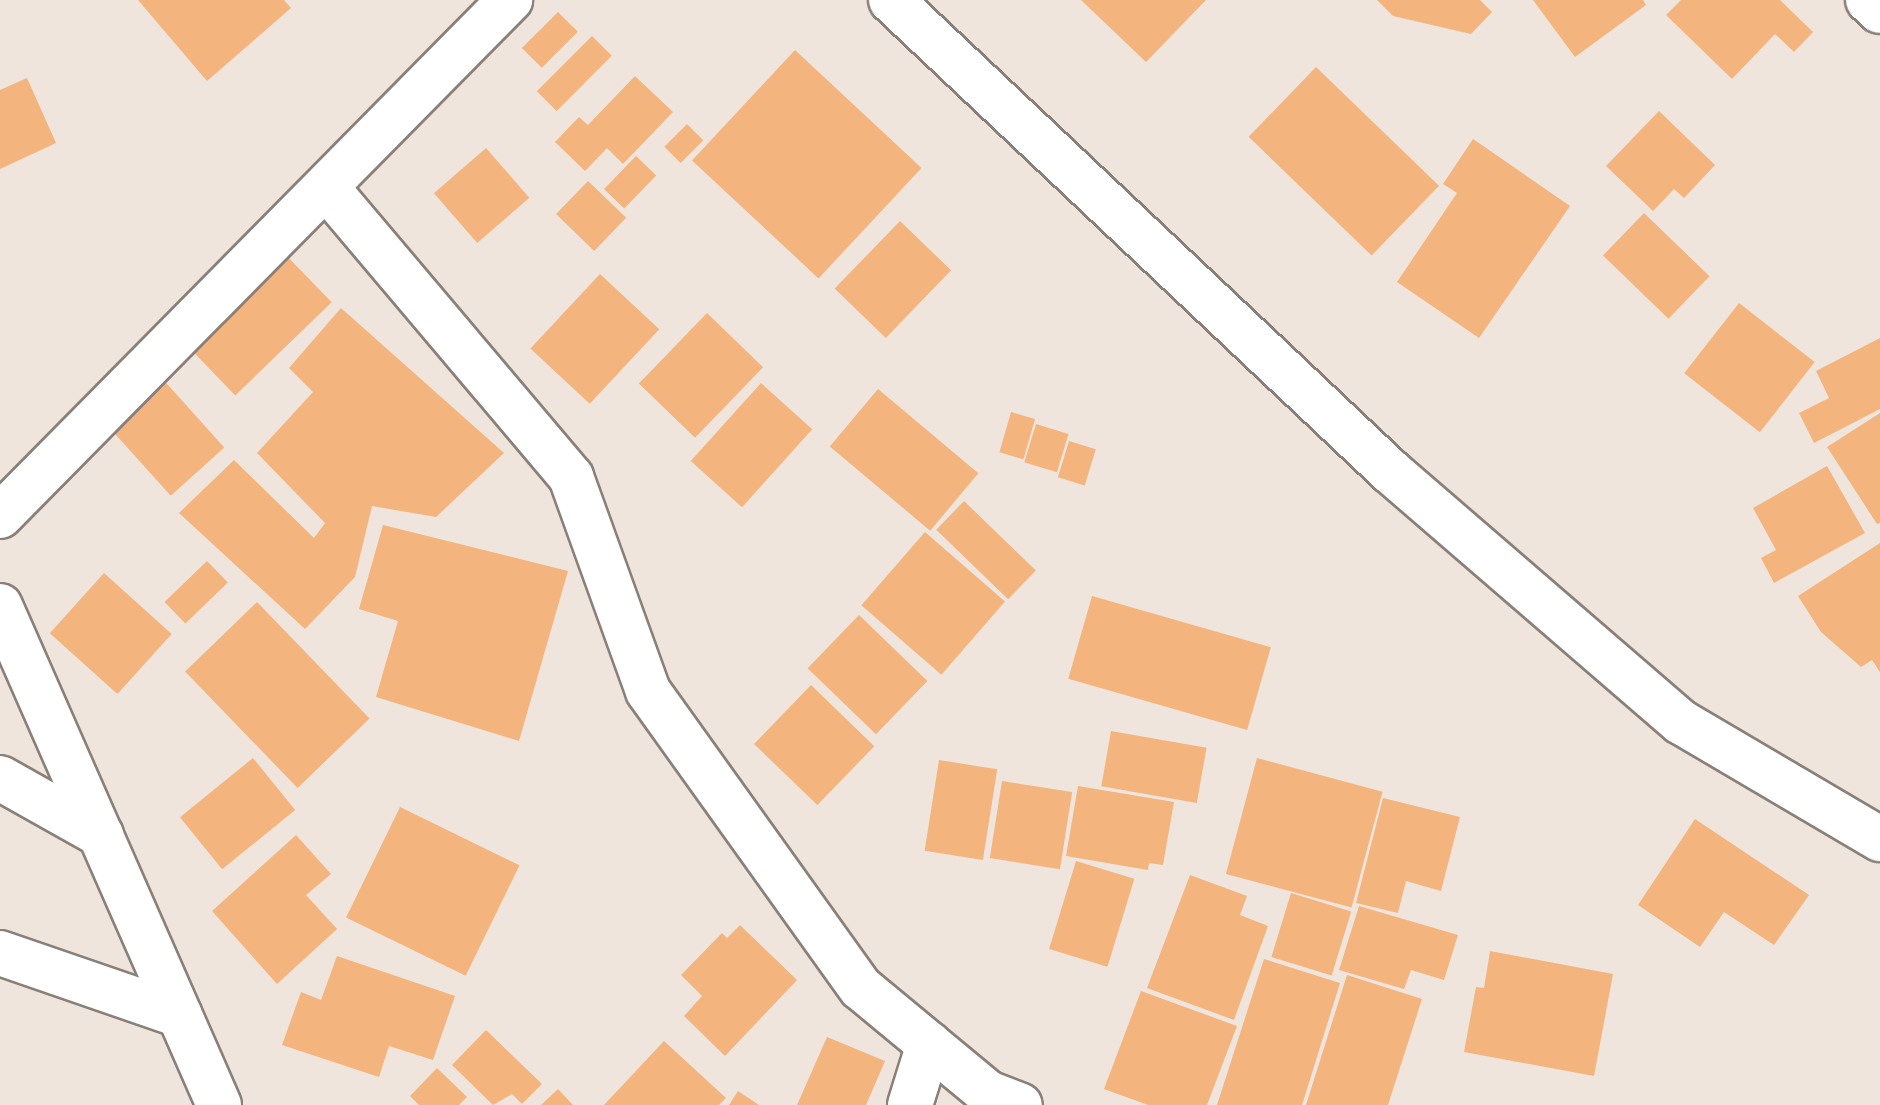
<!DOCTYPE html>
<style>
body{margin:0}
#map{position:relative;width:1880px;height:1105px;overflow:hidden;background:#efe5dd;font-family:"Public Sans",sans-serif}
div>[style]{position:absolute}
.building>*{inset:0;background:#f4b47e;transform-origin:0 0}
.roads{filter:drop-shadow(2px 0 #898079) drop-shadow(-2px 0 #898079) drop-shadow(0 2px #898079) drop-shadow(0 -2px #898079)}
.minor>*{height:44px;margin:-22px;padding:0 22px;transform-origin:22px;border-radius:22px;background:#fff}
span{translate:-50% -50%;white-space:nowrap;text-align:center;line-height:1.15;-webkit-text-stroke:8px #fcf2ea;paint-order:stroke}
</style>
<div id="map">
<div class="building">
<div style="clip-path:polygon(138px 0,284px 0,291px 8px,207px 81px)"></div>
<div style="clip-path:polygon(1081px 0,1206px 0,1146px 62px)"></div>
<div style="clip-path:polygon(1377px 0,1480px 0,1492px 12px,1471px 34px,1393px 16px)"></div>
<div style="clip-path:polygon(1533px 0,1643px 0,1646px 5px,1575px 57px)"></div>
<div style="clip-path:polygon(1681px 0,1780px 0,1813px 32px,1794px 52px,1775px 34px,1732px 79px,1666px 15px)"></div>
<div style="left:558px;top:12px;width:28px;height:51px;rotate:45deg"></div>
<div style="left:592px;top:36px;width:28px;height:78px;rotate:45deg"></div>
<div style="left:795px;top:50px;width:173px;height:151px;rotate:43deg"></div>
<div style="left:1316px;top:67px;width:171px;height:97px;rotate:44deg"></div>
<div style="clip-path:polygon(635px 76px,673px 112px,623px 164px,607px 148px,585px 171px,555px 142px,579px 117px,588px 125px)"></div>
<div style="clip-path:polygon(27px 78px,56px 143px,0 169px,0 90px)"></div>
<div style="clip-path:polygon(1659px 111px,1715px 165px,1684px 198px,1674px 189px,1653px 211px,1606px 166px)"></div>
<div style="left:687px;top:124px;width:23px;height:32px;rotate:45deg"></div>
<div style="clip-path:polygon(1473px 139px,1570px 206px,1479px 338px,1397px 282px,1457px 193px,1443px 184px)"></div>
<div style="left:486px;top:148px;width:66px;height:69px;rotate:49deg"></div>
<div style="left:636px;top:156px;width:28px;height:46px;rotate:44deg"></div>
<div style="left:588px;top:181px;width:53px;height:46px;rotate:44deg"></div>
<div style="left:1644px;top:213px;width:91px;height:59px;rotate:44deg"></div>
<div style="left:900px;top:221px;width:71px;height:94px;rotate:44deg"></div>
<div style="left:283px;top:252px;width:70px;height:134px;rotate:46deg"></div>
<div style="left:600px;top:274px;width:81px;height:102px;rotate:43deg"></div>
<div style="left:1739px;top:303px;width:96px;height:89px;rotate:38deg"></div>
<div style="clip-path:polygon(341px 308px,504px 453px,436px 517px,372px 506px,355px 577px,305px 629px,179px 513px,234px 460px,314px 538px,325px 523px,257px 453px,313px 392px,289px 368px)"></div>
<div style="left:707px;top:313px;width:78px;height:98px;rotate:44deg"></div>
<div style="clip-path:polygon(1880px 338px,1880px 409px,1814px 443px,1799px 413px,1829px 398px,1816px 371px)"></div>
<div style="left:150px;top:365px;width:111px;height:72px;rotate:48deg"></div>
<div style="left:761px;top:383px;width:69px;height:105px;rotate:42deg"></div>
<div style="left:878px;top:389px;width:131px;height:75px;rotate:40deg"></div>
<div style="left:1011px;top:412px;width:25px;height:42px;rotate:16deg"></div>
<div style="clip-path:polygon(1880px 413px,1880px 523px,1877px 524px,1827px 447px)"></div>
<div style="left:1036px;top:424px;width:34px;height:40px;rotate:17deg"></div>
<div style="left:1069px;top:441px;width:28px;height:38px;rotate:17deg"></div>
<div style="clip-path:polygon(1827px 466px,1865px 533px,1774px 583px,1761px 558px,1776px 550px,1753px 508px)"></div>
<div style="left:964px;top:501px;width:100px;height:40px;rotate:44deg"></div>
<div style="clip-path:polygon(383px 525px,568px 571px,519px 741px,376px 697px,398px 621px,359px 609px)"></div>
<div style="left:925px;top:532px;width:106px;height:97px;rotate:41deg"></div>
<div style="clip-path:polygon(1880px 543px,1880px 672px,1872px 660px,1861px 667px,1821px 632px,1798px 596px)"></div>
<div style="left:207px;top:561px;width:30px;height:59px;rotate:46deg"></div>
<div style="left:104px;top:573px;width:91px;height:81px;rotate:42deg"></div>
<div style="left:1092px;top:596px;width:186px;height:86px;rotate:16deg"></div>
<div style="left:257px;top:602px;width:162px;height:100px;rotate:46deg"></div>
<div style="left:859px;top:615px;width:95px;height:74px;rotate:44deg"></div>
<div style="left:811px;top:685px;width:88px;height:82px;rotate:44deg"></div>
<div style="left:1111px;top:731px;width:97px;height:56px;rotate:10deg"></div>
<div style="left:253px;top:758px;width:67px;height:94px;rotate:51deg"></div>
<div style="left:1257px;top:758px;width:130px;height:120px;rotate:15deg"></div>
<div style="left:939px;top:760px;width:59px;height:92px;rotate:9deg"></div>
<div style="left:1002px;top:781px;width:71px;height:78px;rotate:9deg"></div>
<div style="clip-path:polygon(1078px 786px,1174px 802px,1163px 865px,1149px 863px,1148px 870px,1066px 856px)"></div>
<div style="clip-path:polygon(1383px 798px,1460px 817px,1441px 891px,1406px 881px,1398px 913px,1356px 903px)"></div>
<div style="left:400px;top:807px;width:133px;height:123px;rotate:26deg"></div>
<div style="clip-path:polygon(1695px 819px,1809px 895px,1774px 945px,1724px 912px,1700px 947px,1638px 905px)"></div>
<div style="clip-path:polygon(296px 835px,331px 874px,306px 895px,337px 929px,277px 984px,212px 911px)"></div>
<div style="left:1076px;top:861px;width:61px;height:92px;rotate:17deg"></div>
<div style="clip-path:polygon(1190px 875px,1247px 896px,1240px 915px,1268px 926px,1234px 1020px,1147px 988px)"></div>
<div style="left:1291px;top:893px;width:63px;height:67px;rotate:17deg"></div>
<div style="clip-path:polygon(1359px 906px,1458px 935px,1444px 980px,1411px 970px,1404px 989px,1339px 970px)"></div>
<div style="clip-path:polygon(740px 925px,797px 980px,725px 1056px,684px 1016px,702px 996px,681px 975px,722px 933px,727px 938px)"></div>
<div style="clip-path:polygon(1490px 951px,1613px 974px,1594px 1076px,1464px 1052px,1476px 987px,1484px 988px)"></div>
<div style="clip-path:polygon(337px 956px,455px 996px,433px 1060px,389px 1046px,379px 1077px,282px 1045px,301px 992px,321px 1000px)"></div>
<div style="clip-path:polygon(1264px 959px,1340px 983px,1302px 1105px,1217px 1105px)"></div>
<div style="clip-path:polygon(1347px 975px,1422px 999px,1388px 1105px,1306px 1105px)"></div>
<div style="clip-path:polygon(1141px 991px,1237px 1026px,1207px 1105px,1148px 1105px,1104px 1089px)"></div>
<div style="clip-path:polygon(486px 1030px,542px 1084px,522px 1104px,512px 1094px,493px 1105px,452px 1065px)"></div>
<div style="clip-path:polygon(827px 1037px,885px 1061px,866px 1105px,797px 1105px)"></div>
<div style="clip-path:polygon(664px 1041px,726px 1098px,719px 1105px,604px 1105px)"></div>
<div style="clip-path:polygon(437px 1068px,467px 1097px,459px 1105px,419px 1105px,410px 1096px)"></div>
<div style="clip-path:polygon(558px 1089px,573px 1105px,541px 1105px)"></div>
<div style="clip-path:polygon(738px 1091px,759px 1105px,729px 1105px)"></div>
</div>
<div class="roads">
<div class="minor">
<div style="left:891px;top:0;width:686px;rotate:43.35deg"></div>
<div style="left:1390px;top:471px;width:384px;rotate:40.8deg"></div>
<div style="left:1681px;top:722px;width:231px;rotate:30.5deg"></div>
<div style="left:1868px;top:0;width:16px;rotate:43deg"></div>
<div style="left:326px;top:187px;width:380px;rotate:49.8deg"></div>
<div style="left:571px;top:477px;width:227px;rotate:70.2deg"></div>
<div style="left:648px;top:691px;width:365px;rotate:54.4deg"></div>
<div style="left:861px;top:988px;width:165px;rotate:39.6deg"></div>
<div style="left:988px;top:1093px;width:34px;rotate:21deg"></div>
<div style="left:0;top:516px;width:726px;rotate:-45.34deg"></div>
<div style="left:0;top:606px;width:545px;rotate:66.3deg"></div>
<div style="left:0;top:778px;width:116px;rotate:29.4deg"></div>
<div style="left:0;top:953px;width:190px;rotate:19deg"></div>
<div style="left:910px;top:1105px;width:64px;rotate:-72.7deg"></div>
</div>
</div>
</div>
